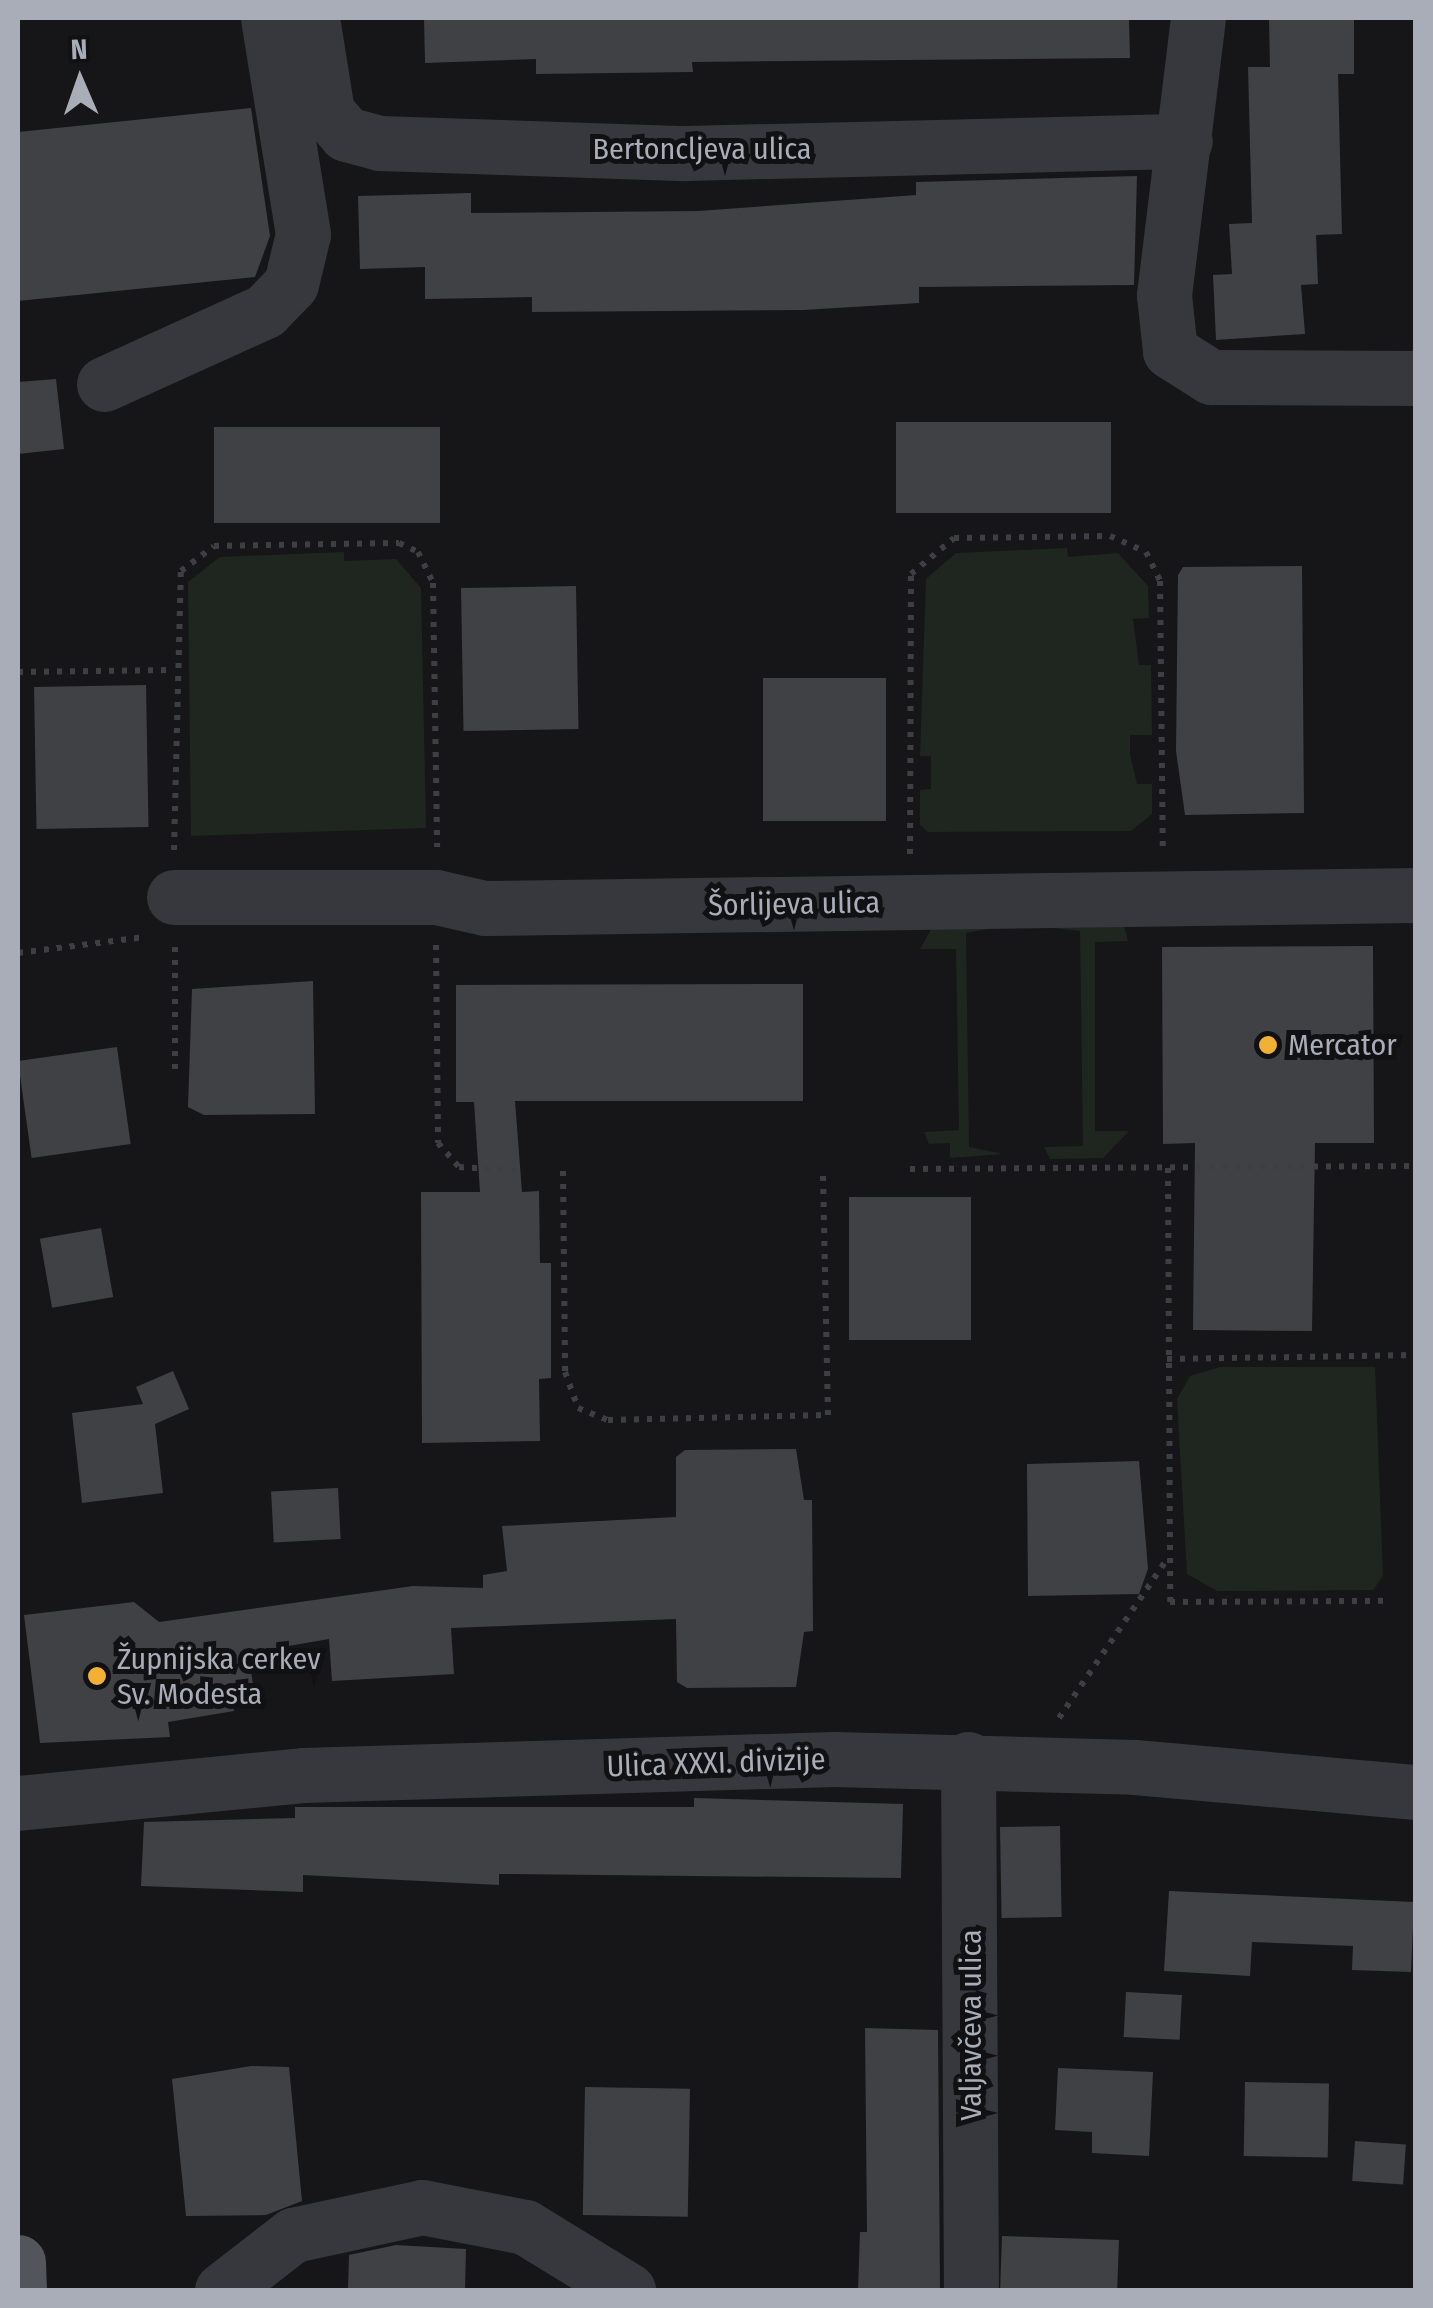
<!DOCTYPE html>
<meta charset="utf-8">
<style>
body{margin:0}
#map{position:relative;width:1433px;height:2308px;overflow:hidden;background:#161618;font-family:"Fira Sans Condensed",sans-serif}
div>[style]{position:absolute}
.green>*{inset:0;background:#1e261f}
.building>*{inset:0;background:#404145;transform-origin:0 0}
.path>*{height:6px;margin-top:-3px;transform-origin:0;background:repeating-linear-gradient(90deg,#3d3f44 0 5px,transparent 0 13px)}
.minor>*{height:55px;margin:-27.5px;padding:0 27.5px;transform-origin:27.5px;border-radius:27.5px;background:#37383d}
.major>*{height:55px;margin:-27.5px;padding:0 27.5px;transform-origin:27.5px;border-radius:27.5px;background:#53555c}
.dots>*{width:28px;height:28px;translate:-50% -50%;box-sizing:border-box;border:5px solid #111113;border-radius:50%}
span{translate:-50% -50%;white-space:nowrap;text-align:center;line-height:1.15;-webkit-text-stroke:10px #111113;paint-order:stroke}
.street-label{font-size:30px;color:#a8adb8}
.poi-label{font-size:30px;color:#a8adb8}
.left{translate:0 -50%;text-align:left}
.frame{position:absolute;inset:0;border:20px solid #a8adb8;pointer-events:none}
.north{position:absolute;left:30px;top:30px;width:100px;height:100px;-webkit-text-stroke:8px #111113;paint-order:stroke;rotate:358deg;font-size:28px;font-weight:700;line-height:40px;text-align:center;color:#a8adb8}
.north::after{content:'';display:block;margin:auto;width:35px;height:45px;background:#a8adb8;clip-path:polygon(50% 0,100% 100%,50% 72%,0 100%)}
</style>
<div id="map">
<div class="green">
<div style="clip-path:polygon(1067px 548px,1068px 557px,1118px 553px,1148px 586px,1149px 618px,1133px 619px,1139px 665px,1151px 665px,1152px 735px,1130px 735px,1130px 754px,1137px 784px,1152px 784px,1152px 814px,1131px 831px,928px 832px,920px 825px,920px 790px,931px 789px,931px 756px,920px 756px,926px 579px,956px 553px)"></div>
<div style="clip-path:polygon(344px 552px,344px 561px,396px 559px,421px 588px,426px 828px,191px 836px,188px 582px,220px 557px)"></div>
<div style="clip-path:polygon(1005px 926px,966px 933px,969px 1147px,1003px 1154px,950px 1158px,950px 1143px,929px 1144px,924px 1132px,959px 1130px,956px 949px,920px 949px,932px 928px)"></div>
<div style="clip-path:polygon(1124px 926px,1128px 941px,1095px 942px,1095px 1131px,1129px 1131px,1103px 1158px,1050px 1159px,1044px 1147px,1083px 1146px,1080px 931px,1045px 927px)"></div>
<div style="clip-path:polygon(1220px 1367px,1375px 1367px,1383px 1576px,1373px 1590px,1217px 1591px,1187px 1574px,1177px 1399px,1190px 1376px)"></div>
</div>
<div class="building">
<div style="clip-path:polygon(424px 18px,1129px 18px,1130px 58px,692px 62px,693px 72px,536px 74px,536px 59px,425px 63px)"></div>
<div style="clip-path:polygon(1269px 18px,1354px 18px,1354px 74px,1338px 74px,1342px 234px,1316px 235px,1318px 284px,1301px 285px,1305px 334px,1216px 340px,1213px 275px,1232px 274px,1229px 224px,1252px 223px,1248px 67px,1270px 67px)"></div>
<div style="clip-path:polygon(251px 108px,270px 236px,255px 277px,18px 301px,18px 132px)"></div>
<div style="clip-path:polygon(1137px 176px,1134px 285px,919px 287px,919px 303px,803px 310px,532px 312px,532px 297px,425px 299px,425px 267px,360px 269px,358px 196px,471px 193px,471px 213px,698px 211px,916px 195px,916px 182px)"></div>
<div style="clip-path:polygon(56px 379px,64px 449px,18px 454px,18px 382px)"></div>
<div style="left:896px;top:422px;width:215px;height:91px"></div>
<div style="left:214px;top:427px;width:226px;height:96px"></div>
<div style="clip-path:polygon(1302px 566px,1304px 813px,1185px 815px,1176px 751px,1178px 575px,1183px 567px)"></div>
<div style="left:576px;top:586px;width:143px;height:115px;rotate:89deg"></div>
<div style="left:886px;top:678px;width:143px;height:123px;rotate:90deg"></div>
<div style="left:146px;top:685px;width:142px;height:112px;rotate:89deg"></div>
<div style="clip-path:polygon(1373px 946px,1374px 1143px,1315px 1143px,1312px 1331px,1193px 1330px,1195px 1143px,1163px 1144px,1162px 947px)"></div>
<div style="clip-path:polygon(313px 981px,315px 1114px,204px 1115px,188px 1107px,192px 989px)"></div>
<div style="clip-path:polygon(803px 984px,803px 1101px,515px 1101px,522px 1192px,539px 1191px,540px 1263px,551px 1263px,551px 1378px,539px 1379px,540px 1441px,422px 1443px,421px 1192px,480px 1192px,474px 1102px,456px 1102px,456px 985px)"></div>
<div style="left:117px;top:1047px;width:98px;height:100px;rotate:82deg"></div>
<div style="left:849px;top:1197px;width:122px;height:143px"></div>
<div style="left:101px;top:1228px;width:70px;height:62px;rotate:80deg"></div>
<div style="clip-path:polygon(173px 1371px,189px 1409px,155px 1424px,163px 1493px,82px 1503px,72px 1413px,143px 1404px,136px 1387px)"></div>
<div style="clip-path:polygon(796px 1449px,804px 1500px,812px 1500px,813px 1631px,804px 1632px,796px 1687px,687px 1688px,677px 1682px,676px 1619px,451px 1628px,454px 1674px,332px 1681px,329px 1639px,248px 1653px,254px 1690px,231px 1693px,234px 1711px,168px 1722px,170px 1737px,40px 1743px,24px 1615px,134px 1602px,159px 1622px,413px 1586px,483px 1588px,483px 1575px,507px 1571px,502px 1526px,676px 1517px,676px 1457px,685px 1450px)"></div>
<div style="clip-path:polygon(1139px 1461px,1148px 1569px,1139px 1594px,1028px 1596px,1027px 1464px)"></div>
<div style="left:338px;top:1488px;width:51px;height:67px;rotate:87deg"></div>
<div style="clip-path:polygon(694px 1798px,903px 1804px,901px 1878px,499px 1874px,499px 1885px,303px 1875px,303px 1892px,141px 1886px,144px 1822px,295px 1818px,295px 1807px,694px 1807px)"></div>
<div style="left:1060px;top:1826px;width:91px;height:60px;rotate:89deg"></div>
<div style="clip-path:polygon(1169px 1891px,1414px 1902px,1411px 1972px,1352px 1970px,1353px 1946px,1252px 1942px,1250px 1976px,1164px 1971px)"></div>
<div style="left:1126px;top:1992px;width:56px;height:45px;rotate:3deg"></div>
<div style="clip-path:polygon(865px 2028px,938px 2030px,940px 2290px,858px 2290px,860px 2232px,867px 2232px)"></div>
<div style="clip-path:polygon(251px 2066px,289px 2067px,302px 2201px,266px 2215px,186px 2216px,172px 2079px)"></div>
<div style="clip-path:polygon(1058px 2068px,1153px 2072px,1149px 2156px,1092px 2153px,1092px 2132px,1055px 2130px)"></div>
<div style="left:1245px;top:2082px;width:84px;height:74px;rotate:1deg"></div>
<div style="left:585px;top:2087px;width:105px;height:128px;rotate:1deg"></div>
<div style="left:1355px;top:2141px;width:51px;height:40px;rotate:4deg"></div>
<div style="left:1002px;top:2236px;width:117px;height:54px;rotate:2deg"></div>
<div style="clip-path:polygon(396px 2245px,466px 2249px,465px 2290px,348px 2290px,349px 2255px)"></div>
</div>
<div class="path">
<div style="left:18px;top:672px;width:155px;rotate:-0.7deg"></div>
<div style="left:174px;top:850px;width:279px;rotate:-88.6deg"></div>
<div style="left:181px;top:571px;width:41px;rotate:-37.1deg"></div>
<div style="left:214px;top:546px;width:185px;rotate:-0.9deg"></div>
<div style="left:399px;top:543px;width:21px;rotate:25deg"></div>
<div style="left:418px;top:552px;width:34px;rotate:64deg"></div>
<div style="left:433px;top:583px;width:264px;rotate:89.1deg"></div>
<div style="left:910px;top:854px;width:280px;rotate:-89.8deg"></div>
<div style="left:911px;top:574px;width:56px;rotate:-39.9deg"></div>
<div style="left:954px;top:538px;width:156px;rotate:-0.7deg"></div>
<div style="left:1110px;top:536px;width:39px;rotate:24deg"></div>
<div style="left:1146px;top:552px;width:32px;rotate:64deg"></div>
<div style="left:1160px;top:581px;width:270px;rotate:89.4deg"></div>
<div style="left:436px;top:945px;width:198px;rotate:89.4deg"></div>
<div style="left:438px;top:1143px;width:32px;rotate:49deg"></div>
<div style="left:459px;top:1167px;width:62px;rotate:3.7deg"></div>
<div style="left:175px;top:947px;width:129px;rotate:90deg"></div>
<div style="left:18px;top:953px;width:128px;rotate:-7.2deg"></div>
<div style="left:1168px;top:1168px;width:434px;rotate:89.7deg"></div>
<div style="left:1170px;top:1602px;width:219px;rotate:-0.3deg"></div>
<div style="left:910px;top:1169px;width:506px;rotate:-0.34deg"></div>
<div style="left:563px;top:1171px;width:201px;rotate:89.4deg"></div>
<div style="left:565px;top:1372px;width:38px;rotate:70deg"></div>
<div style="left:578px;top:1408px;width:32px;rotate:22deg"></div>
<div style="left:608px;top:1420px;width:220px;rotate:-1.3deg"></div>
<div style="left:828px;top:1415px;width:246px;rotate:-91.2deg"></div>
<div style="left:1167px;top:1359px;width:249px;rotate:-0.9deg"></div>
<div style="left:1059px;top:1718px;width:192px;rotate:-55.8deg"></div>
</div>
<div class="minor">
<div style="left:312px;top:18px;width:95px;rotate:80.9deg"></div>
<div style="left:327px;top:112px;width:29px;rotate:49deg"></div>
<div style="left:346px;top:134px;width:34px;rotate:15deg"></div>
<div style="left:379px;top:143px;width:307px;rotate:1.9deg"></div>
<div style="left:686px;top:153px;width:499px;rotate:-1.4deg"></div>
<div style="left:1198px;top:18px;width:279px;rotate:97deg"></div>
<div style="left:1164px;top:295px;width:56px;rotate:83.9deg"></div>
<div style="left:1170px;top:351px;width:49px;rotate:32.4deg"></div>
<div style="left:1211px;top:377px;width:205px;rotate:0.3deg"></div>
<div style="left:104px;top:384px;width:177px;rotate:-24.4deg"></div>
<div style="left:265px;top:311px;width:37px;rotate:-46deg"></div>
<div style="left:291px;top:284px;width:51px;rotate:-76.5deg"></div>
<div style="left:303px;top:234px;width:219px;rotate:-99.2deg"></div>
<div style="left:174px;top:897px;width:262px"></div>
<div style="left:436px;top:897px;width:50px;rotate:12.7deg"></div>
<div style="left:485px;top:908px;width:931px;rotate:-0.8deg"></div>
<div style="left:968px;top:1759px;width:531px;rotate:89.68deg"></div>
<div style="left:18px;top:1803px;width:286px;rotate:-5.6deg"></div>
<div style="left:303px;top:1775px;width:531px;rotate:-1.73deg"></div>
<div style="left:834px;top:1759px;width:301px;rotate:1.5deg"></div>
<div style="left:1135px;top:1767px;width:282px;rotate:5.1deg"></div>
<div style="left:222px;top:2290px;width:90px;rotate:-37.8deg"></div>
<div style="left:293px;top:2235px;width:132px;rotate:-12.2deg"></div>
<div style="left:422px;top:2207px;width:105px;rotate:11deg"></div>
<div style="left:525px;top:2227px;width:121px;rotate:31.5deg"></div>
</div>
<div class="major">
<div style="left:18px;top:2262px;width:28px;rotate:88deg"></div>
</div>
<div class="dots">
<div style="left:1268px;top:1045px;background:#f2b134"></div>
<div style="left:97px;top:1676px;background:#f2b134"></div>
</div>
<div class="street-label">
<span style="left:702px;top:149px">Bertoncljeva ulica</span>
<span style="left:794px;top:904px;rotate:-1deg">Šorlijeva ulica</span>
<span style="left:716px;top:1763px;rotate:-2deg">Ulica XXXI. divizije</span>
<span style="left:971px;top:2025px;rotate:-90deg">Valjavčeva ulica</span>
</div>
<div class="poi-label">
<span class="left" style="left:1288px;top:1045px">Mercator</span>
<span class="left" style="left:117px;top:1676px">Župnijska cerkev<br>Sv. Modesta</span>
</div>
<div class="frame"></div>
<div class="north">N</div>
</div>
